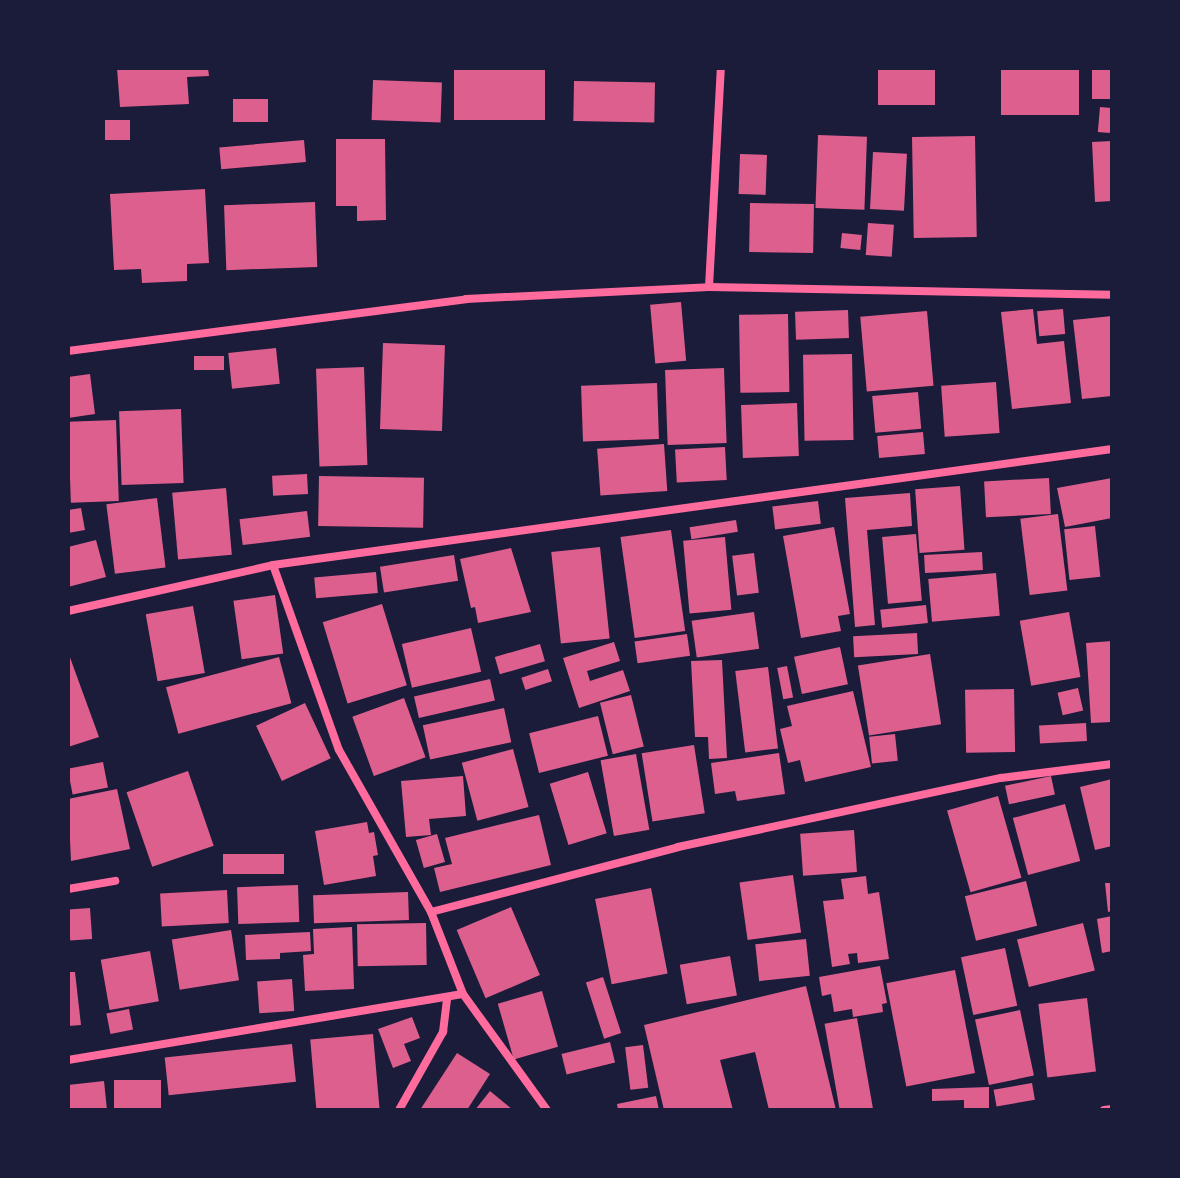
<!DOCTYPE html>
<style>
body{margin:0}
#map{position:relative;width:1180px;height:1178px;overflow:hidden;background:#1b1b3a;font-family:"Fira Sans Condensed",sans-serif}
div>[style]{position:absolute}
.building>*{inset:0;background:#dd5f8e;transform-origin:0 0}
.minor>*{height:8px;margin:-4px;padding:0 4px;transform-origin:4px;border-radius:4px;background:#ff6b9d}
span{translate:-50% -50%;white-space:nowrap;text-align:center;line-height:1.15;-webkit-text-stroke:6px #1b1b3a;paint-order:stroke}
.frame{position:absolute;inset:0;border:70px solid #1b1b3a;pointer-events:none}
</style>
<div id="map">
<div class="building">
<div style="clip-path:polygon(117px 68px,208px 68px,209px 76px,187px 77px,189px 104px,120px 107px)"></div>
<div style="left:454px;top:68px;width:91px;height:52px"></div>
<div style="left:878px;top:68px;width:57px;height:37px"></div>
<div style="left:1001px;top:68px;width:78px;height:47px"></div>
<div style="left:1092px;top:68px;width:20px;height:31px"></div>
<div style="left:373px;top:80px;width:69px;height:40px;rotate:2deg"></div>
<div style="left:574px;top:81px;width:81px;height:40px;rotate:1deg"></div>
<div style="left:268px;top:99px;width:23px;height:35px;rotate:90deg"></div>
<div style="left:1100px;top:107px;width:12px;height:25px;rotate:5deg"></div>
<div style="left:130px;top:120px;width:20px;height:25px;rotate:90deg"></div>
<div style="left:818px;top:135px;width:49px;height:73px;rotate:2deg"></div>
<div style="left:975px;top:136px;width:101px;height:63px;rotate:89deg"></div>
<div style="clip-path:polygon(336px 139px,385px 139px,386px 220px,357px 221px,357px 206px,336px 206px)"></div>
<div style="left:304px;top:140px;width:22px;height:85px;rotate:85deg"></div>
<div style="clip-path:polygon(1112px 141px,1112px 201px,1095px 202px,1092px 142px)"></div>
<div style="left:873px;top:152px;width:34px;height:57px;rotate:3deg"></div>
<div style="left:740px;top:154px;width:27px;height:40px;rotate:2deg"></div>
<div style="clip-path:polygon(205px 189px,209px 263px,187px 264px,187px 281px,142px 283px,141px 269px,114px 270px,110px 194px)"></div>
<div style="left:315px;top:202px;width:65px;height:91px;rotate:88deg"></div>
<div style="left:750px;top:203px;width:64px;height:49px;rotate:1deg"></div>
<div style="left:868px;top:223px;width:26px;height:32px;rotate:4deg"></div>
<div style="left:842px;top:233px;width:20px;height:15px;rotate:6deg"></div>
<div style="left:681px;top:302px;width:59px;height:31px;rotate:85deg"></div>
<div style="clip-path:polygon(1033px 309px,1037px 344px,1064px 341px,1071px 403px,1012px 409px,1001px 312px)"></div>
<div style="left:1063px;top:309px;width:25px;height:26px;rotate:85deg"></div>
<div style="left:848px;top:310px;width:28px;height:53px;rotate:88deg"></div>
<div style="left:927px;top:311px;width:75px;height:67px;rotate:85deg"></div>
<div style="left:788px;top:314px;width:78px;height:49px;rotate:89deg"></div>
<div style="clip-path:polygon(1112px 316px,1112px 396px,1082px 399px,1073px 320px)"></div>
<div style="left:383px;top:343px;width:62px;height:86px;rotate:2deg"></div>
<div style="left:276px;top:348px;width:36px;height:48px;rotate:84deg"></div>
<div style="left:852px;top:354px;width:86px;height:49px;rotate:89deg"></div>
<div style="left:194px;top:356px;width:30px;height:14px"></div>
<div style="left:364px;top:367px;width:98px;height:48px;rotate:88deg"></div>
<div style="left:724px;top:368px;width:75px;height:59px;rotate:88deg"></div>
<div style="clip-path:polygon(90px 374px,95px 414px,68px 418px,68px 377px)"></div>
<div style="left:996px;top:382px;width:51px;height:55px;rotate:86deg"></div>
<div style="left:657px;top:383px;width:56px;height:76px;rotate:88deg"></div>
<div style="left:918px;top:392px;width:37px;height:46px;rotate:85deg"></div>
<div style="left:797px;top:403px;width:53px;height:56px;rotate:88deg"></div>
<div style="left:181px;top:409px;width:74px;height:62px;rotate:88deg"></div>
<div style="left:116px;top:420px;width:81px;height:48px;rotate:88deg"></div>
<div style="left:923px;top:432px;width:22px;height:46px;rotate:85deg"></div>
<div style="left:664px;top:444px;width:47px;height:67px;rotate:86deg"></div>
<div style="left:725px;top:447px;width:33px;height:50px;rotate:87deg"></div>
<div style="left:307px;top:474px;width:20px;height:35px;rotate:87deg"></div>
<div style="left:319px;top:476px;width:105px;height:50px;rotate:1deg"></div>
<div style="left:1049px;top:478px;width:36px;height:65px;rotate:87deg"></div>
<div style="clip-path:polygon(1112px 478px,1112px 518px,1065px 527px,1057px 488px)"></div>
<div style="left:960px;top:486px;width:64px;height:45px;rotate:86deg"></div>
<div style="left:226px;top:488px;width:67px;height:54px;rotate:85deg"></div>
<div style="clip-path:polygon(910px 493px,912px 526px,867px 530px,875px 625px,855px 627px,845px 498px)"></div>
<div style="left:157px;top:498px;width:70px;height:51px;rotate:83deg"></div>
<div style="left:818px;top:501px;width:23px;height:46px;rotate:83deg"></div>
<div style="clip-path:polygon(81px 508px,85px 530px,68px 533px,68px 510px)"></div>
<div style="left:307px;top:511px;width:26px;height:68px;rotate:83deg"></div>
<div style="left:1058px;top:514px;width:77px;height:38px;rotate:83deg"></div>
<div style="left:736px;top:520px;width:12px;height:47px;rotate:81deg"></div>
<div style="left:1095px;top:526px;width:51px;height:31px;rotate:84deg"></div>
<div style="clip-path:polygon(834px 527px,850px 614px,838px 616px,841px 631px,801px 638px,783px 536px)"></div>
<div style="left:671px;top:530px;width:102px;height:51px;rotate:82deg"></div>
<div style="left:916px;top:534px;width:67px;height:34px;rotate:85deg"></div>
<div style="left:725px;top:537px;width:73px;height:42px;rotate:85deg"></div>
<div style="clip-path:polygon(96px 540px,106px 577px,68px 587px,68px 547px)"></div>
<div style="left:600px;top:547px;width:92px;height:49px;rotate:84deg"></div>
<div style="clip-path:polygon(511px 548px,531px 612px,478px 623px,475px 607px,471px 608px,460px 559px)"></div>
<div style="left:982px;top:552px;width:18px;height:58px;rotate:87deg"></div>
<div style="left:754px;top:553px;width:40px;height:22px;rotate:83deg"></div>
<div style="left:454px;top:555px;width:26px;height:75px;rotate:81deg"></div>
<div style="left:376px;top:572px;width:21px;height:62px;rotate:85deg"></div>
<div style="left:996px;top:573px;width:43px;height:68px;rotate:85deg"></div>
<div style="left:275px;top:595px;width:59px;height:42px;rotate:82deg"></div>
<div style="left:382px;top:604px;width:85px;height:62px;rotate:73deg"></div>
<div style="left:926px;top:605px;width:18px;height:46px;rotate:84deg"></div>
<div style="left:193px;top:606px;width:68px;height:48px;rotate:80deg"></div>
<div style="left:754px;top:612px;width:37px;height:63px;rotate:82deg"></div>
<div style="left:1069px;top:612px;width:66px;height:50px;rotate:80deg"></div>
<div style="left:471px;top:628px;width:45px;height:71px;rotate:77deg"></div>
<div style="left:917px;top:633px;width:21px;height:64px;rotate:87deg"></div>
<div style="left:687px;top:634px;width:22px;height:53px;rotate:82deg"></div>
<div style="clip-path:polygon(1112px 641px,1112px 722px,1091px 723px,1086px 643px)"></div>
<div style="clip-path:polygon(614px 642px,620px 661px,587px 671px,590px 681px,623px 670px,630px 691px,579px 708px,563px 658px)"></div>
<div style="left:540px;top:644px;width:18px;height:47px;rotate:74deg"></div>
<div style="left:840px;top:647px;width:38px;height:47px;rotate:78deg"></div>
<div style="clip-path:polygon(68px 652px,99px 737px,68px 747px)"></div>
<div style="left:930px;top:654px;width:71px;height:73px;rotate:81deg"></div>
<div style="left:279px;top:657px;width:48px;height:117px;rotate:75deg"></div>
<div style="clip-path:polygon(722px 660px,727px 758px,709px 759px,708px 737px,695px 737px,691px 661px)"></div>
<div style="left:787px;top:666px;width:32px;height:10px;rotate:79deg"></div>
<div style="left:768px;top:667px;width:82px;height:33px;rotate:83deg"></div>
<div style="left:548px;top:669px;width:13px;height:28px;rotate:72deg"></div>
<div style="left:490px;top:679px;width:22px;height:78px;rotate:77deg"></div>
<div style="left:1078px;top:688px;width:23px;height:21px;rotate:77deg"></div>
<div style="left:1014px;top:689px;width:63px;height:49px;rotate:89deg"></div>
<div style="clip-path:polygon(853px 691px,871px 767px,805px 782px,800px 760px,788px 763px,780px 729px,792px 726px,787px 706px)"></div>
<div style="left:631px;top:695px;width:53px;height:32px;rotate:76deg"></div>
<div style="left:404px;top:698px;width:63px;height:55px;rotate:70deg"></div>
<div style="left:305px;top:703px;width:61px;height:54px;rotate:65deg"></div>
<div style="left:504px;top:708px;width:35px;height:83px;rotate:78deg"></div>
<div style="left:598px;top:716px;width:41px;height:71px;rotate:76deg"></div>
<div style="left:1086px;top:723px;width:18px;height:47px;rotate:87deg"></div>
<div style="left:895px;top:734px;width:27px;height:26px;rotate:84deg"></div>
<div style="left:694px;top:745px;width:69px;height:53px;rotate:81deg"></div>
<div style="left:513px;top:749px;width:60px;height:53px;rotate:75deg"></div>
<div style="clip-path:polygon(779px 753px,785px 794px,737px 801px,735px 791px,715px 794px,711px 763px)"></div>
<div style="left:636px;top:754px;width:77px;height:36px;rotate:80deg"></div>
<div style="left:103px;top:762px;width:26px;height:36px;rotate:79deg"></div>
<div style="left:188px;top:771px;width:79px;height:65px;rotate:71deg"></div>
<div style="left:588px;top:772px;width:64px;height:40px;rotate:73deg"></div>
<div style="clip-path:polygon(463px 776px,466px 816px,429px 819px,431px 835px,406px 837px,401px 781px)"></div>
<div style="left:1051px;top:776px;width:19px;height:47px;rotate:78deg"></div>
<div style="clip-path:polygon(1112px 779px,1112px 846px,1095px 850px,1080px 787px)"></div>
<div style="clip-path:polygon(117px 789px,130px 849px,71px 861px,68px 799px)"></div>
<div style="left:998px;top:796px;width:85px;height:53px;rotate:74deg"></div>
<div style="left:1065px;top:804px;width:59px;height:54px;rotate:75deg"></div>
<div style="clip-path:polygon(539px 815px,551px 865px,440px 892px,434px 868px,452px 864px,445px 838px)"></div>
<div style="clip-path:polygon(367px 822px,369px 833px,374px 832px,378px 855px,373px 856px,376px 876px,324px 885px,315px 831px)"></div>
<div style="left:854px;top:830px;width:42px;height:54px;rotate:86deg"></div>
<div style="left:437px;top:834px;width:29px;height:22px;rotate:74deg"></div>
<div style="left:284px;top:854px;width:20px;height:61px;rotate:90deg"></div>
<div style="left:793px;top:875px;width:58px;height:54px;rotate:82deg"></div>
<div style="clip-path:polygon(866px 876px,868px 894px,879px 892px,889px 959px,858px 963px,857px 953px,848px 954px,850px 964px,832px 967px,823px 901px,844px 899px,841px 879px)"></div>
<div style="left:1026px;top:881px;width:46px;height:63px;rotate:76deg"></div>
<div style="clip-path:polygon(1105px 883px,1112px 883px,1112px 911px,1108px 912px)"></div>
<div style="left:298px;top:885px;width:37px;height:61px;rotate:88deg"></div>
<div style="left:651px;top:888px;width:87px;height:57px;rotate:79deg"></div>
<div style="left:227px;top:890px;width:33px;height:67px;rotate:87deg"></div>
<div style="left:408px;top:892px;width:28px;height:95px;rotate:88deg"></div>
<div style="left:511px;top:907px;width:74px;height:59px;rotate:67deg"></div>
<div style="left:90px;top:908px;width:31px;height:22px;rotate:86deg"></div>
<div style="clip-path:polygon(1112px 916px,1112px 951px,1102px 953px,1097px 919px)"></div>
<div style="left:426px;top:923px;width:42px;height:69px;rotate:89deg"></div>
<div style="left:1083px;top:923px;width:49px;height:68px;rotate:76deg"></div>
<div style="clip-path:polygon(352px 927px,354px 989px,305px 991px,303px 955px,314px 954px,313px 929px)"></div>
<div style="left:231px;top:930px;width:51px;height:60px;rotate:81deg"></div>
<div style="clip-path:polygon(310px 932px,311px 951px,280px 953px,280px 959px,246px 960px,245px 935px)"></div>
<div style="left:806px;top:939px;width:37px;height:51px;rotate:84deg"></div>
<div style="left:1005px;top:948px;width:59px;height:45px;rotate:78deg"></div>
<div style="left:150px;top:951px;width:51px;height:50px;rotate:80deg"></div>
<div style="left:730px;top:956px;width:40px;height:51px;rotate:80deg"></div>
<div style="clip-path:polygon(880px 966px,887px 1003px,882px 1004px,883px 1012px,853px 1017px,852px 1009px,834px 1012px,831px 994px,822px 996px,819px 977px)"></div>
<div style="left:955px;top:970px;width:105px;height:70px;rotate:79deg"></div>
<div style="clip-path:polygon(68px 972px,75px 972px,81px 1025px,68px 1026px)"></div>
<div style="left:603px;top:977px;width:59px;height:18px;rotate:72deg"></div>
<div style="left:292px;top:979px;width:32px;height:35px;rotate:86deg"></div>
<div style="clip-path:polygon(806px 986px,836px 1110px,769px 1110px,755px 1052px,720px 1060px,733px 1110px,664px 1110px,644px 1025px)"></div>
<div style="left:542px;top:991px;width:58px;height:46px;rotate:74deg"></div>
<div style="left:1087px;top:998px;width:74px;height:49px;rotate:83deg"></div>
<div style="left:129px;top:1009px;width:21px;height:23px;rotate:79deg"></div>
<div style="left:1020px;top:1010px;width:67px;height:46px;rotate:78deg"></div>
<div style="clip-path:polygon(412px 1017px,420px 1038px,404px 1044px,411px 1061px,393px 1068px,378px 1029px)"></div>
<div style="left:857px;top:1018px;width:93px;height:33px;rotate:80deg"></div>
<div style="left:373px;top:1034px;width:76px;height:63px;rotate:85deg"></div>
<div style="left:610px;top:1042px;width:21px;height:50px;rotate:76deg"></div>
<div style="left:292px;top:1044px;width:38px;height:128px;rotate:84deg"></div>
<div style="left:643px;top:1045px;width:43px;height:18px;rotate:83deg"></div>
<div style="clip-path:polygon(457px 1053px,490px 1074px,467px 1110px,420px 1110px)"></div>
<div style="left:114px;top:1080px;width:47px;height:30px"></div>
<div style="clip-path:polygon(104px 1081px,107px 1110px,68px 1110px,68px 1085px)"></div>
<div style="left:1032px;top:1083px;width:17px;height:39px;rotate:80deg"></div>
<div style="clip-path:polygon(989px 1087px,989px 1109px,964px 1110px,964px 1100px,932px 1101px,932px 1089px)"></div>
<div style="clip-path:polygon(490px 1091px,513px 1110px,475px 1110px)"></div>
<div style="clip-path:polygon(656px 1096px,659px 1110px,618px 1110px,617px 1104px)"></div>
</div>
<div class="minor">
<div style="left:709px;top:287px;width:219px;rotate:-86.9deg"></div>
<div style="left:68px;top:351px;width:401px;rotate:-7.4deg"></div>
<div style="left:466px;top:299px;width:243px;rotate:-2.8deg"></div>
<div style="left:709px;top:287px;width:403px;rotate:1.1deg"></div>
<div style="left:273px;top:565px;width:196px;rotate:70.4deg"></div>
<div style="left:339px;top:750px;width:186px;rotate:60.4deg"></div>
<div style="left:431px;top:912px;width:88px;rotate:68.7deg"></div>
<div style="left:463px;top:994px;width:143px;rotate:54.1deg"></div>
<div style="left:68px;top:611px;width:210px;rotate:-12.6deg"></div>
<div style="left:273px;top:565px;width:847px;rotate:-7.87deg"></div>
<div style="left:68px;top:889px;width:48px;rotate:-9.7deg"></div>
<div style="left:431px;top:912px;width:255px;rotate:-14.7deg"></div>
<div style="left:678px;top:847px;width:330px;rotate:-12.1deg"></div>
<div style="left:1001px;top:778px;width:112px;rotate:-7.2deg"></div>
<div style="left:68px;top:1060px;width:400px;rotate:-9.5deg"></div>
<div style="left:399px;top:1110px;width:90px;rotate:-60.6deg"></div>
<div style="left:443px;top:1032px;width:35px;rotate:-83deg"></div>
<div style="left:1104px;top:1110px;width:8px;rotate:-7deg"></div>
</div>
<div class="frame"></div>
</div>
